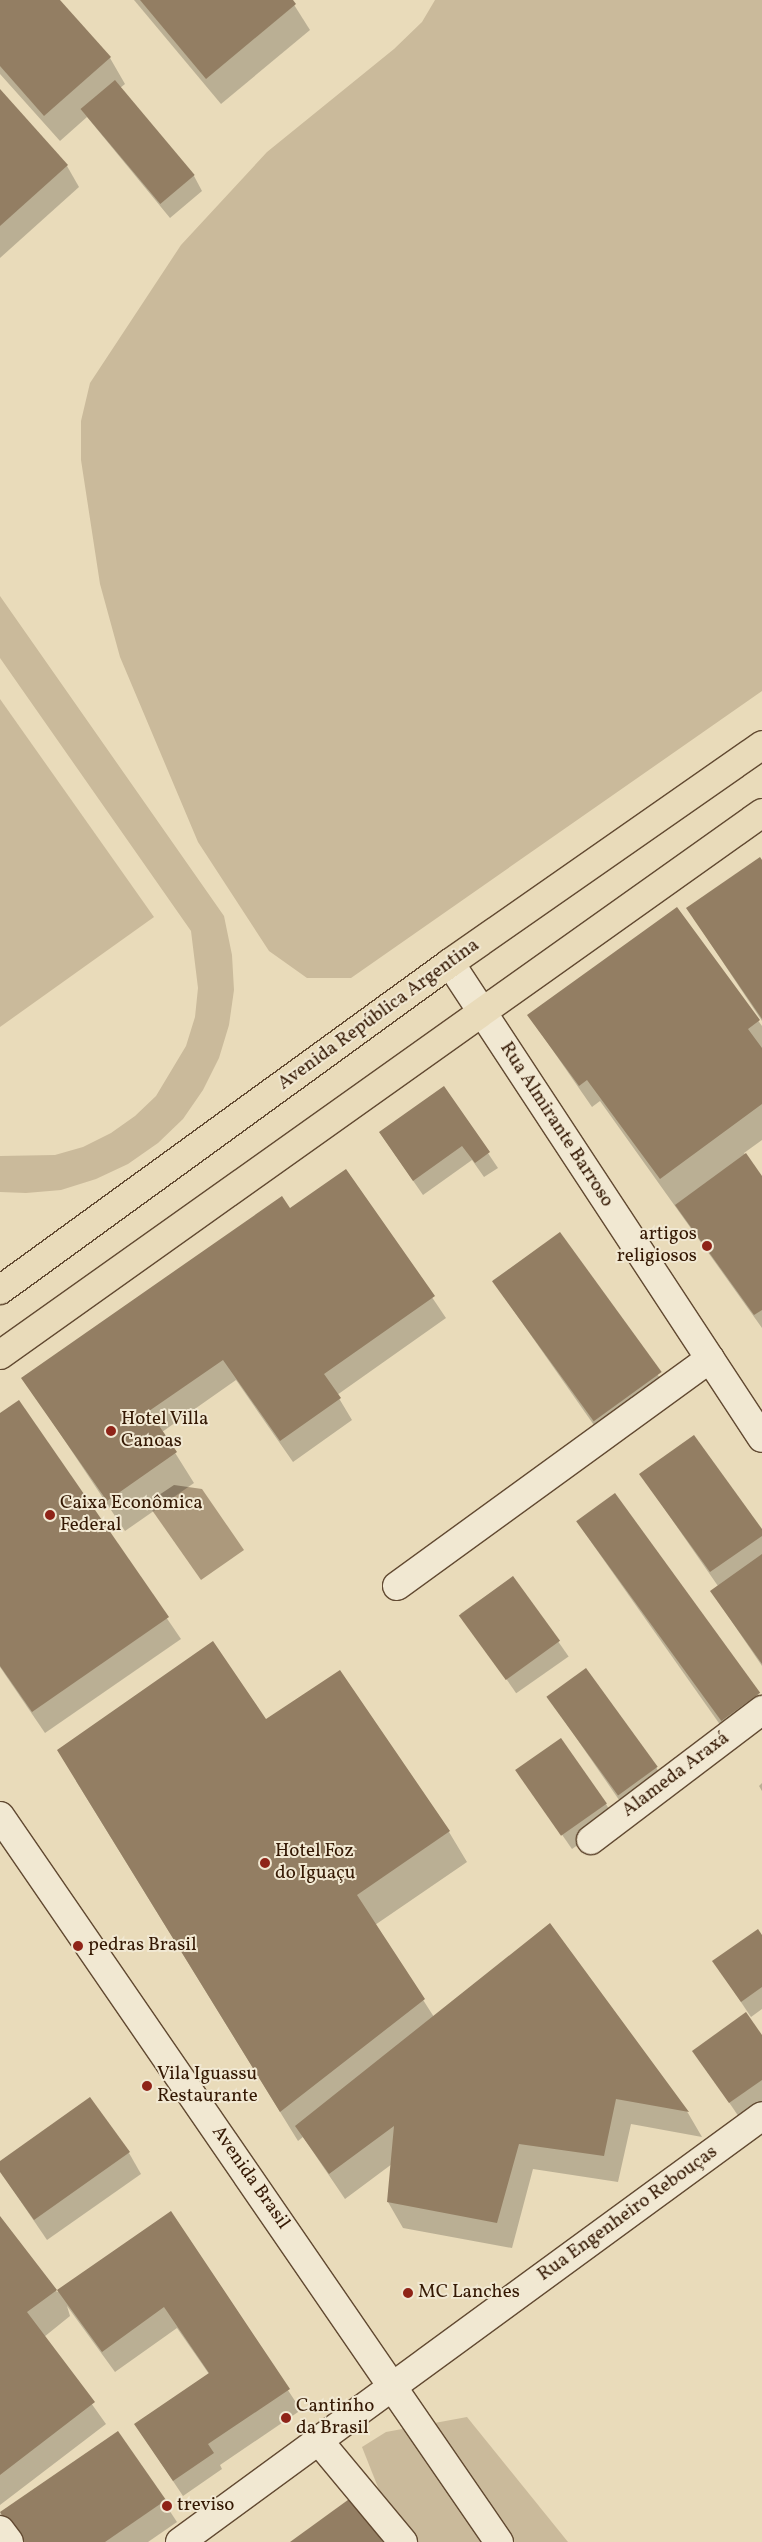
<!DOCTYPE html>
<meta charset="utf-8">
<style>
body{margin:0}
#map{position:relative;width:762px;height:2542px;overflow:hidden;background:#e9dbba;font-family:Vollkorn,serif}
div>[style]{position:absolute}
.green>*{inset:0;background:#caba9b}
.water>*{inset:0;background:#ac997c}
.shadow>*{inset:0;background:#0003;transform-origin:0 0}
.building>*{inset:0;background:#937e63;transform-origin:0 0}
.roads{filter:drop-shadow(1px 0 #624a32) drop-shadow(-1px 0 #624a32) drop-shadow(0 1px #624a32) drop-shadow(0 -1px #624a32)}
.pedestrian>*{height:28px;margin:-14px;padding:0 14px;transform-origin:14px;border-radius:14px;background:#f1e8d2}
.minor>*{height:28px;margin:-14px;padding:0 14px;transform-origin:14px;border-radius:14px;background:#f1e8d2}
.tertiary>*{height:28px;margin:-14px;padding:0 14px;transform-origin:14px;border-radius:14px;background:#f1e8d2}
.primary>*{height:28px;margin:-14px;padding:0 14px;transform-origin:14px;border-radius:14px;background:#e9dbba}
.dots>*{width:14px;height:14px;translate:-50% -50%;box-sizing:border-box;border:2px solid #f1e8d2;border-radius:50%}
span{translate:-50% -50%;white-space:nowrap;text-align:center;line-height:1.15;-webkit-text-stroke:4px #f1e8d2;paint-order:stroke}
.street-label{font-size:19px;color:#351904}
.poi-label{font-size:19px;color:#351904}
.right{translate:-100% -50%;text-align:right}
.left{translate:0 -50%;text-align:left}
</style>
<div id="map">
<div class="green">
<div style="clip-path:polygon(435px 0,762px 0,762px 691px,351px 978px,307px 978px,269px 951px,198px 842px,120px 657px,100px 584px,81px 460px,81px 421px,90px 383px,181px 245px,267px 152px,394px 49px,422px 22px)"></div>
<div style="clip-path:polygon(0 596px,224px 916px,232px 955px,234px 990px,229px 1025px,219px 1058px,203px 1090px,183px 1119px,158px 1143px,128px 1164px,96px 1179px,61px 1190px,26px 1193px,0 1192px,0 1156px,55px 1155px,83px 1147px,111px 1133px,135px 1116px,156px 1096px,186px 1046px,195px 1017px,198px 988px,191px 931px,0 658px)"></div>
<div style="clip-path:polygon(0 699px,154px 917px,0 1027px)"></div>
<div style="clip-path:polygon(467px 2417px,568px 2542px,408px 2542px,383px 2500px,362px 2447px,386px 2432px)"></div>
</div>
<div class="water">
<div style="clip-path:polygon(174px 1485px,202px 1489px,244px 1550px,201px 1580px,147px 1503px)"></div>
</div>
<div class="shadow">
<div style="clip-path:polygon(0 0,58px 0,110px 58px,125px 84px,120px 88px,194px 176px,202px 191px,170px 218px,87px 117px,60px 141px,0 74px)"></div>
<div style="clip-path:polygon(134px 0,291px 0,310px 30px,221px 104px)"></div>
<div style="clip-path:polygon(0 91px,67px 166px,79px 187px,0 258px)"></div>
<div style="clip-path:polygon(762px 862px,762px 1021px,687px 908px)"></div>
<div style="clip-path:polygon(677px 908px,762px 1026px,762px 1140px,744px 1153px,762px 1178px,762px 1328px,600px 1101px,592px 1107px,529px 1016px)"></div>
<div style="clip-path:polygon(444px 1088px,498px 1168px,484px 1177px,472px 1160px,423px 1195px,380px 1133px)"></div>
<div style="clip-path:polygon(346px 1170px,446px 1318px,337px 1395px,352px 1420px,293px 1462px,236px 1380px,162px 1432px,194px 1483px,125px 1531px,23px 1378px,290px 1210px)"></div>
<div style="left:559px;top:1234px;width:197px;height:81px;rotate:55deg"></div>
<div style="clip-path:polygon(19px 1402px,181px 1639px,45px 1733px,0 1667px,0 1415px)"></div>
<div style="clip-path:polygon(641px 1475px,762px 1531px,762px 1666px,711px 1591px,718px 1586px)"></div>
<div style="clip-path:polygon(577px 1522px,758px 1694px,762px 1701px,733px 1743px)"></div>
<div style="left:513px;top:1577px;width:97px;height:64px;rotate:55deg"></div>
<div style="clip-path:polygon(548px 1697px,656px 1767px,664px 1782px,626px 1810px)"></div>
<div style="clip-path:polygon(266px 1721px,449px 1832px,467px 1862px,375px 1925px,434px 2017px,550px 1925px,688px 2113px,702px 2137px,631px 2124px,618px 2182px,533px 2169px,512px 2248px,403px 2228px,388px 2202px,392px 2164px,345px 2199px,303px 2137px,298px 2141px,76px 1781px)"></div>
<div style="clip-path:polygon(517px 1770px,606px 1804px,615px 1819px,572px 1849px)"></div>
<div style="clip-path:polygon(762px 1783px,762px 1791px,759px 1786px)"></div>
<div style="clip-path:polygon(762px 1937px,762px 2009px,751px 2017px,714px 1962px)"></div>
<div style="clip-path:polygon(762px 2037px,762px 2101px,739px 2117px,694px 2051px)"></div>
<div style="clip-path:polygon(129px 2153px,141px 2174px,47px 2240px,0 2171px,0 2163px)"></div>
<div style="clip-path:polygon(171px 2213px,301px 2410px,220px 2465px,222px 2469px,183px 2496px,145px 2439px,209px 2374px,177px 2328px,115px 2372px,67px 2306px,70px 2316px,44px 2337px,106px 2424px,0 2505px,0 2218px,57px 2292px)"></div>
<div style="clip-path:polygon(118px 2433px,177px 2522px,148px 2542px,17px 2542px,0 2514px)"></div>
</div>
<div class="building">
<div style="clip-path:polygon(0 0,60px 0,111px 57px,44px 116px,0 66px)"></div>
<div style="clip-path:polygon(140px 0,293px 0,296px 4px,206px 79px)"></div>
<div style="left:115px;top:80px;width:124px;height:45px;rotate:50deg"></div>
<div style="clip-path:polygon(0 89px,68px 165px,0 226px)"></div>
<div style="clip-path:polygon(760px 857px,762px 860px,762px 1019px,686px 908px)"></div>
<div style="clip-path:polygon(677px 907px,760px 1020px,748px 1029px,762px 1048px,762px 1104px,660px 1179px,587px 1080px,579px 1086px,527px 1015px)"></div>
<div style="clip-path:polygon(444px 1086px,490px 1152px,475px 1163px,462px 1146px,413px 1181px,379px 1132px)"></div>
<div style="clip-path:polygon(746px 1153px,762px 1176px,762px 1310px,754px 1315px,675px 1205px)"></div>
<div style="clip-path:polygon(346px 1169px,435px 1296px,324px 1374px,341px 1398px,280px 1441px,223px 1360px,149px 1411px,177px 1452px,107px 1501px,21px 1378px,282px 1196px,290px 1208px)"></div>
<div style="left:560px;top:1232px;width:173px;height:84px;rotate:54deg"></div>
<div style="clip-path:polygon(19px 1400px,169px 1617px,32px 1712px,0 1666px,0 1413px)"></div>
<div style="clip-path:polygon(694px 1435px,762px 1529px,762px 1536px,710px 1572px,639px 1474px)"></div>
<div style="left:615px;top:1493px;width:247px;height:48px;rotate:54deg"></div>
<div style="clip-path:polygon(762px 1554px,762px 1664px,710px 1591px)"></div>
<div style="left:513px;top:1576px;width:80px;height:67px;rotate:54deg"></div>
<div style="clip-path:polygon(213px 1641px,266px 1719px,340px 1670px,450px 1831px,357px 1895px,425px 1999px,280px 2112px,57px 1750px)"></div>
<div style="left:586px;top:1668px;width:122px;height:49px;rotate:54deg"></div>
<div style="left:561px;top:1738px;width:80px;height:56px;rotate:55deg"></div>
<div style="clip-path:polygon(550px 1923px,689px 2112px,616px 2099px,604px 2156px,519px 2144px,497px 2223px,387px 2202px,394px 2126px,329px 2174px,295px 2126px)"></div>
<div style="clip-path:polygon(758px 1929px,762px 1935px,762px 1987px,741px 2002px,712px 1961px)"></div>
<div style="clip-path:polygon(746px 2012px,762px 2035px,762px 2080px,729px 2103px,692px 2051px)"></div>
<div style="clip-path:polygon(90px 2097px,130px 2152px,34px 2220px,0 2172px,0 2161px)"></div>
<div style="clip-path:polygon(171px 2211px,290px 2389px,208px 2444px,214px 2453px,173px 2481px,134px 2424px,209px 2373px,164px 2307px,102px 2352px,57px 2290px)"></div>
<div style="clip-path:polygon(0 2216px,57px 2290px,27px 2312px,95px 2402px,0 2475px)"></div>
<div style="clip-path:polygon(118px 2431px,166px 2500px,105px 2542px,18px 2542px,0 2512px)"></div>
<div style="clip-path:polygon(352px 2497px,383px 2542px,290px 2542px)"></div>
</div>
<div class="roads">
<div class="pedestrian">
<div style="left:318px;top:2440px;width:133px;rotate:50.2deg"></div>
</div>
<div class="minor">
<div style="left:450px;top:963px;width:568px;rotate:56.7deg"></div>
<div style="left:397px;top:1586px;width:387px;rotate:-36deg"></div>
<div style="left:591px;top:1840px;width:215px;rotate:-37.2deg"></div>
<div style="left:0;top:2530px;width:15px;rotate:53deg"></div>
<div style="left:180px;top:2542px;width:721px;rotate:-36.2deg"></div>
</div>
<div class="tertiary">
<div style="left:0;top:1816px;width:881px;rotate:55.5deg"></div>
</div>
<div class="primary">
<div style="left:0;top:1290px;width:556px;rotate:-36deg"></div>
<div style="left:450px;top:963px;width:381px;rotate:-34.9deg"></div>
<div style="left:0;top:1355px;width:935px;rotate:-35.42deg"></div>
</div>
</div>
<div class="dots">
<div style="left:707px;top:1246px;background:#8f2418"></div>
<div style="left:111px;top:1431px;background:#8f2418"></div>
<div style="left:50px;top:1515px;background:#8f2418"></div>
<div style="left:265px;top:1863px;background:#8f2418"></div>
<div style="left:78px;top:1946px;background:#8f2418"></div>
<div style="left:147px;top:2086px;background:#8f2418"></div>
<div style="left:408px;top:2293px;background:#8f2418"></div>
<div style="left:286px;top:2418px;background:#8f2418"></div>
<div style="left:167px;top:2506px;background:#8f2418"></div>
</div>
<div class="street-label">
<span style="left:379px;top:1015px;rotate:-36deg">Avenida República Argentina</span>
<span style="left:556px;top:1125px;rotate:57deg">Rua Almirante Barroso</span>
<span style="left:676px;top:1775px;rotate:-37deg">Alameda Araxá</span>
<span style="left:250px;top:2178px;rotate:55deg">Avenida Brasil</span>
<span style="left:628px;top:2214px;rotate:-36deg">Rua Engenheiro Rebouças</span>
</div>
<div class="poi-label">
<span class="right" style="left:697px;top:1246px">artigos<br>religiosos</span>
<span class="left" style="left:121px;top:1431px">Hotel Villa<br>Canoas</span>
<span class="left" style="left:60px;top:1515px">Caixa Econômica<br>Federal</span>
<span class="left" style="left:275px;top:1863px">Hotel Foz<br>do Iguaçu</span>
<span class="left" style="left:88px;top:1946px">pedras Brasil</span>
<span class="left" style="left:157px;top:2086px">Vila Iguassu<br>Restaurante</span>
<span class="left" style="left:418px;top:2293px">MC Lanches</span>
<span class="left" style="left:296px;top:2418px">Cantinho<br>da Brasil</span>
<span class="left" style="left:177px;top:2506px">treviso</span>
</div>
</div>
